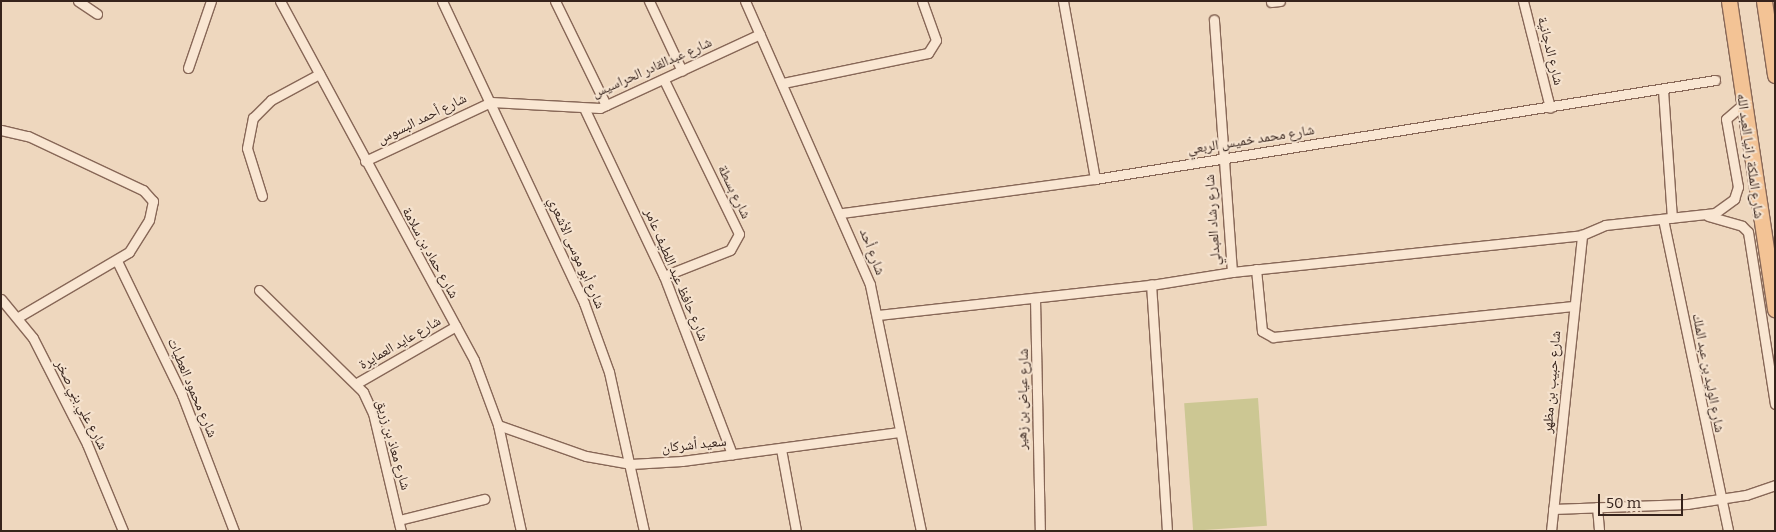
<!DOCTYPE html>
<meta charset="utf-8">
<style>
body{margin:0}
#map{position:relative;width:1776px;height:532px;overflow:hidden;background:#eed7be;font-family:Bitter,"Noto Naskh Arabic",serif}
div>[style]{position:absolute}
.green>*{inset:0;background:#ccc793;transform-origin:0 0}
.roads{filter:drop-shadow(1px 0 #876757) drop-shadow(-1px 0 #876757) drop-shadow(0 1px #876757) drop-shadow(0 -1px #876757)}
.minor>*{height:9px;margin:-4.5px;padding:0 4.5px;transform-origin:4.5px;border-radius:4.5px;background:#f9e6d2}
.primary>*{height:15px;margin:-7.5px;padding:0 7.5px;transform-origin:7.5px;border-radius:7.5px;background:#f3c395}
span{translate:-50% -50%;white-space:nowrap;text-align:center;line-height:1.15;-webkit-text-stroke:4px #f5e2ce;paint-order:stroke}
.street-label{font-size:14px;color:#36231c}
.frame{position:absolute;inset:0;border:2px solid #36231c;pointer-events:none}
.scale{position:absolute;left:1598px;top:494px;width:85px;height:22px;box-sizing:border-box;border:2px solid #36231c;border-top:0;padding-left:6px;font-size:15px;line-height:18px;white-space:nowrap;color:#36231c;-webkit-text-stroke:4px #f5e2ce;paint-order:stroke}
</style>
<div id="map">
<div class="green">
<div style="left:1258px;top:398px;width:128px;height:74px;rotate:86deg"></div>
</div>
<div class="roads">
<div class="minor">
<div style="left:78px;top:1px;width:23px;rotate:34deg"></div>
<div style="left:280px;top:1px;width:408px;rotate:61.6deg"></div>
<div style="left:474px;top:360px;width:69px;rotate:69.7deg"></div>
<div style="left:498px;top:425px;width:108px;rotate:77.8deg"></div>
<div style="left:442px;top:1px;width:334px;rotate:64.8deg"></div>
<div style="left:584px;top:303px;width:73px;rotate:70.1deg"></div>
<div style="left:609px;top:372px;width:163px;rotate:77.6deg"></div>
<div style="left:555px;top:1px;width:116px;rotate:63.9deg"></div>
<div style="left:649px;top:1px;width:77px;rotate:64.8deg"></div>
<div style="left:745px;top:1px;width:310px;rotate:66.2deg"></div>
<div style="left:870px;top:285px;width:251px;rotate:78.3deg"></div>
<div style="left:1063px;top:1px;width:181px;rotate:79.8deg"></div>
<div style="left:1523px;top:1px;width:110px;rotate:75.8deg"></div>
<div style="left:1271px;top:2px;width:9px;rotate:-6deg"></div>
<div style="left:188px;top:68px;width:71px;rotate:-71.1deg"></div>
<div style="left:664px;top:80px;width:171px;rotate:64deg"></div>
<div style="left:739px;top:234px;width:18px;rotate:119deg"></div>
<div style="left:730px;top:250px;width:71px;rotate:158.5deg"></div>
<div style="left:783px;top:83px;width:148px;rotate:-11.7deg"></div>
<div style="left:928px;top:53px;width:15px;rotate:-58deg"></div>
<div style="left:936px;top:40px;width:41px;rotate:-109.7deg"></div>
<div style="left:1663px;top:90px;width:128px;rotate:86deg"></div>
<div style="left:585px;top:110px;width:184px;rotate:64.6deg"></div>
<div style="left:664px;top:276px;width:191px;rotate:69.1deg"></div>
<div style="left:1px;top:130px;width:28px;rotate:13deg"></div>
<div style="left:28px;top:136px;width:127px;rotate:25.2deg"></div>
<div style="left:143px;top:190px;width:15px;rotate:48deg"></div>
<div style="left:153px;top:201px;width:19px;rotate:102deg"></div>
<div style="left:149px;top:220px;width:38px;rotate:122deg"></div>
<div style="left:129px;top:252px;width:129px;rotate:149.6deg"></div>
<div style="left:365px;top:161px;width:139px;rotate:-25.1deg"></div>
<div style="left:491px;top:102px;width:109px;rotate:3.2deg"></div>
<div style="left:600px;top:108px;width:176px;rotate:-24.8deg"></div>
<div style="left:262px;top:196px;width:50px;rotate:-107.4deg"></div>
<div style="left:247px;top:148px;width:31px;rotate:-79deg"></div>
<div style="left:253px;top:118px;width:25px;rotate:-45deg"></div>
<div style="left:271px;top:100px;width:55px;rotate:-28.4deg"></div>
<div style="left:842px;top:213px;width:255px;rotate:-7.7deg"></div>
<div style="left:1095px;top:179px;width:628px;rotate:-9.07deg"></div>
<div style="left:1708px;top:216px;width:35px;rotate:16deg"></div>
<div style="left:1742px;top:226px;width:8px;rotate:45deg"></div>
<div style="left:1748px;top:232px;width:174px;rotate:81.1deg"></div>
<div style="left:1663px;top:219px;width:319px;rotate:78.2deg"></div>
<div style="left:117px;top:261px;width:149px;rotate:64.1deg"></div>
<div style="left:182px;top:395px;width:146px;rotate:69.1deg"></div>
<div style="left:1256px;top:269px;width:62px;rotate:84.5deg"></div>
<div style="left:1262px;top:331px;width:13px;rotate:29deg"></div>
<div style="left:1273px;top:337px;width:302px;rotate:-5.9deg"></div>
<div style="left:1232px;top:272px;width:352px;rotate:-6deg"></div>
<div style="left:1582px;top:235px;width:25px;rotate:-23deg"></div>
<div style="left:1605px;top:225px;width:111px;rotate:-6.2deg"></div>
<div style="left:1715px;top:213px;width:24px;rotate:-36deg"></div>
<div style="left:1734px;top:199px;width:13px;rotate:-72deg"></div>
<div style="left:1738px;top:187px;width:69px;rotate:-100deg"></div>
<div style="left:1726px;top:119px;width:23px;rotate:-41deg"></div>
<div style="left:259px;top:290px;width:146px;rotate:44.4deg"></div>
<div style="left:363px;top:392px;width:23px;rotate:65deg"></div>
<div style="left:373px;top:413px;width:121px;rotate:76.7deg"></div>
<div style="left:1035px;top:298px;width:233px;rotate:88.8deg"></div>
<div style="left:1px;top:299px;width:50px;rotate:50.6deg"></div>
<div style="left:33px;top:338px;width:119px;rotate:63deg"></div>
<div style="left:87px;top:444px;width:94px;rotate:67.5deg"></div>
<div style="left:878px;top:315px;width:275px;rotate:-6.3deg"></div>
<div style="left:357px;top:383px;width:114px;rotate:-29.9deg"></div>
<div style="left:498px;top:425px;width:93px;rotate:19.4deg"></div>
<div style="left:586px;top:456px;width:46px;rotate:10.1deg"></div>
<div style="left:631px;top:464px;width:51px;rotate:-3.4deg"></div>
<div style="left:682px;top:461px;width:219px;rotate:-7.6deg"></div>
<div style="left:781px;top:449px;width:83px;rotate:79.6deg"></div>
<div style="left:1597px;top:507px;width:24px;rotate:85deg"></div>
<div style="left:1553px;top:509px;width:134px;rotate:-2.1deg"></div>
<div style="left:1687px;top:504px;width:60px;rotate:-8.7deg"></div>
<div style="left:1746px;top:495px;width:31px;rotate:-19deg"></div>
<div style="left:399px;top:520px;width:88px;rotate:-13.9deg"></div>
<div style="left:1167px;top:531px;width:247px;rotate:-93.7deg"></div>
<div style="left:1151px;top:285px;width:82px;rotate:-9.1deg"></div>
<div style="left:1232px;top:272px;width:253px;rotate:-94.1deg"></div>
<div style="left:1551px;top:531px;width:298px;rotate:-84deg"></div>
</div>
<div class="primary">
<div style="left:1729px;top:1px;width:312px;rotate:81.5deg"></div>
<div style="left:1764px;top:1px;width:75px;rotate:81.5deg"></div>
</div>
</div>
<div class="street-label">
<span style="left:1550px;top:51px;rotate:76deg">شارع الدجانية</span>
<span style="left:652px;top:68px;rotate:-24deg">شارع عبدالقادر الحراسيس</span>
<span style="left:422px;top:119px;rotate:-26deg">شارع أحمد البسوس</span>
<span style="left:1251px;top:140px;rotate:-9deg">شارع محمد خميس الربعي</span>
<span style="left:1750px;top:156px;rotate:82deg">شارع الملكة رانيا العبد الله</span>
<span style="left:734px;top:192px;rotate:64deg">شارع بسطة</span>
<span style="left:1213px;top:220px;rotate:-94deg">شارع رشاد العبدلي</span>
<span style="left:872px;top:252px;rotate:69deg">شارع أحد</span>
<span style="left:430px;top:253px;rotate:61deg">شارع حماد بن سلامة</span>
<span style="left:576px;top:253px;rotate:66deg">شارع أبو موسى الأشعري</span>
<span style="left:676px;top:275px;rotate:67deg">شارع حافظ عبد اللطيف عامر</span>
<span style="left:400px;top:343px;rotate:-30deg">شارع عايد العمايرة</span>
<span style="left:1708px;top:373px;rotate:79deg">شارع الوليد بن عبد الملك</span>
<span style="left:1552px;top:382px;rotate:-85deg">شارع حبيب بن مظهر</span>
<span style="left:192px;top:388px;rotate:67deg">شارع محمود العطيات</span>
<span style="left:1023px;top:399px;rotate:-89deg">شارع عياض بن زهير</span>
<span style="left:81px;top:405px;rotate:63deg">شارع علي بني صخر</span>
<span style="left:393px;top:445px;rotate:74deg">شارع معاذ بن زريق</span>
<span style="left:694px;top:445px;rotate:-6deg">سعيد أشركان</span>
</div>
<div class="frame"></div>
<div class="scale">50 m</div>
</div>
